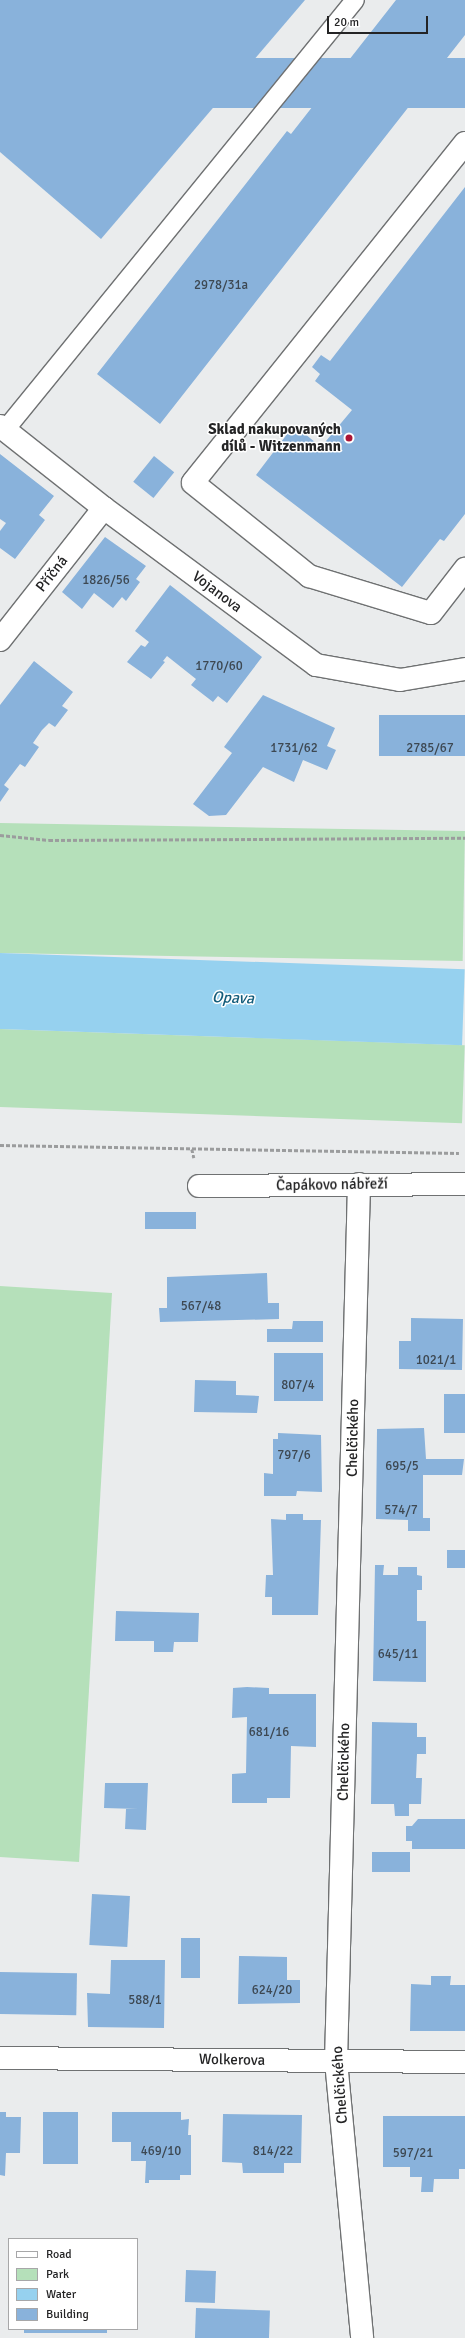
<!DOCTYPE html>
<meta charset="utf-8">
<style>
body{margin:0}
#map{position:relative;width:465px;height:2338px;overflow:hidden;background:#eaeced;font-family:Signika,sans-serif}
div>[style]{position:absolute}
.green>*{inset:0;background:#b5e0ba;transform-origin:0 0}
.water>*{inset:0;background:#96d1ef;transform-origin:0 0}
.building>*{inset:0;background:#89b2db;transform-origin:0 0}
.path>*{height:2.5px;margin-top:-1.25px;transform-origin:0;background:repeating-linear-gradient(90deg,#9b9c9d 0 4px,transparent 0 6px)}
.roads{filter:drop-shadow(1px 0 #6f7172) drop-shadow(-1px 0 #6f7172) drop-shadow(0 1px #6f7172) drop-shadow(0 -1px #6f7172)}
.service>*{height:18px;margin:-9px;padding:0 9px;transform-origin:9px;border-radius:9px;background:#fff}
.minor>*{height:22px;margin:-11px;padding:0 11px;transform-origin:11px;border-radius:11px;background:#fff}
.dots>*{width:11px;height:11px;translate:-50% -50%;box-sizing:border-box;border:2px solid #fff;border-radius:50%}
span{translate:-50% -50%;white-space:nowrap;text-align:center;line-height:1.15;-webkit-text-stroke:3px #fff;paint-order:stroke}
.number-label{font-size:13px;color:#3d4852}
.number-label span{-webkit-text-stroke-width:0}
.poi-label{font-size:15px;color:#242425;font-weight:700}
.right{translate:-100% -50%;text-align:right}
.street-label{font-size:15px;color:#242425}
.water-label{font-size:16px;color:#145d7b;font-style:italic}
.legend{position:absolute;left:8px;top:2238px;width:130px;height:92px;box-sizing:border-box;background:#fff;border:1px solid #a7a7a8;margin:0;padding:5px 7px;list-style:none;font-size:12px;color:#242425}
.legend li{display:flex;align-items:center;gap:8px;height:20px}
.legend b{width:20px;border:1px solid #a7a7a8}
.scale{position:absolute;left:327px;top:16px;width:101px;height:18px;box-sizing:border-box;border:2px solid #242425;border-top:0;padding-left:5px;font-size:12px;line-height:14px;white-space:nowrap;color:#242425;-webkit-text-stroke:3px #fff;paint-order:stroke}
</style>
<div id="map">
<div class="green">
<div style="left:0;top:823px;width:465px;height:130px;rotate:1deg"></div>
<div style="left:0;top:1029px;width:465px;height:78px;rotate:2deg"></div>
<div style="clip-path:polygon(0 1286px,112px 1293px,79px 1862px,0 1857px)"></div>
</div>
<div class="water">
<div style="left:0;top:953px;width:465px;height:76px;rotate:2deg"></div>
</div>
<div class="building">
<div style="clip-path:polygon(0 0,305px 0,101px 239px,0 152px)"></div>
<div style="clip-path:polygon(396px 0,465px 0,465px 35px,160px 424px,97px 374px,287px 131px,291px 134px)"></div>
<div style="left:465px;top:58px;width:50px;height:491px;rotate:90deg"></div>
<div style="clip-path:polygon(465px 187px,465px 514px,444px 541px,440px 539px,402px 587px,256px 475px,294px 425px,321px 447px,352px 410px,315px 381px,320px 374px,312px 367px,321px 355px,330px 361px)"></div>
<div style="clip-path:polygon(0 454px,54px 496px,39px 515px,45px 520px,15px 559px,0 548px,0 531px,6px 523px,0 519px)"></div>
<div style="left:154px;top:456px;width:26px;height:33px;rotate:39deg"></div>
<div style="clip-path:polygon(105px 537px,146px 566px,136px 579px,140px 582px,126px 601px,122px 597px,113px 608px,94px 593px,82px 609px,62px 592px)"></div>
<div style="clip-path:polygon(170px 585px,262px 657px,227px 703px,218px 696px,213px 702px,191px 685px,196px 679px,167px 656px,163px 661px,165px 662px,151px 679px,127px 662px,141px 645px,145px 647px,149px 642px,135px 631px)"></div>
<div style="clip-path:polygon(34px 661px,73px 692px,62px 706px,68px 710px,55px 727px,49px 723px,42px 730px,33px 743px,39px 747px,25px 767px,20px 764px,4px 785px,9px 789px,0 802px,0 705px)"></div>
<div style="clip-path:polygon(263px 695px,335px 728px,327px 746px,336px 750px,327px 770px,303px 760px,294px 782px,263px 767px,226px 815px,209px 816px,193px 804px,232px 753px,224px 747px)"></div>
<div style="left:465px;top:715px;width:41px;height:86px;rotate:90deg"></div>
<div style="left:196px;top:1212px;width:17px;height:51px;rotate:90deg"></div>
<div style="clip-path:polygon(267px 1273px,268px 1303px,279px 1303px,279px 1319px,160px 1322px,159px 1308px,167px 1308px,167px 1277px)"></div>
<div style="clip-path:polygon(411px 1318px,463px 1319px,462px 1370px,399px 1369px,399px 1341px,411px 1341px)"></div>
<div style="clip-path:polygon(293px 1321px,323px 1321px,323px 1342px,267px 1342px,267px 1329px,292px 1329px)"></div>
<div style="left:274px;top:1353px;width:49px;height:48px"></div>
<div style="clip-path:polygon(195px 1380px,236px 1381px,236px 1395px,259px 1396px,257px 1413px,194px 1412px)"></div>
<div style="left:444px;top:1394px;width:21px;height:39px"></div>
<div style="clip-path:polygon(424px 1428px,426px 1459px,464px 1459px,462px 1475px,423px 1475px,423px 1518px,430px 1518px,430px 1531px,408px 1531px,408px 1520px,376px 1519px,377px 1429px)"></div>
<div style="clip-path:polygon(278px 1433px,321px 1435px,322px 1492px,297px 1491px,296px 1496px,264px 1496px,264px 1473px,273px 1474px,273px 1439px,278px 1439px)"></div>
<div style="clip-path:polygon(286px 1514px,303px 1514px,303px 1520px,321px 1520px,318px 1615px,272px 1615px,272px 1597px,265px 1597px,266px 1575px,273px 1575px,271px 1519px,286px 1520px)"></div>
<div style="left:447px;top:1550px;width:18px;height:18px"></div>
<div style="clip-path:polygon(375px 1565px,384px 1565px,383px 1575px,398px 1575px,398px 1567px,417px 1567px,417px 1575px,422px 1576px,422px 1590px,417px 1590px,417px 1621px,426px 1621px,426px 1682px,373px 1681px)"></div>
<div style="clip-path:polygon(116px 1611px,199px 1613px,198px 1642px,174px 1642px,173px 1652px,154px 1652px,154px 1641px,115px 1641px)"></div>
<div style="clip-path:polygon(247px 1687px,269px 1688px,269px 1694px,316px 1694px,316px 1747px,291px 1746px,290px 1798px,267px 1798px,267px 1803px,232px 1803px,232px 1774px,246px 1773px,247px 1717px,232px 1718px,233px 1688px)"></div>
<div style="clip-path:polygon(372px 1722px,417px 1723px,417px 1737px,426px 1737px,426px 1754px,417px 1754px,416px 1778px,422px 1778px,421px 1804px,409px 1804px,409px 1816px,395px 1816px,394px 1804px,371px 1804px)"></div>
<div style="clip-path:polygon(105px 1783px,148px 1783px,146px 1830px,125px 1829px,126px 1809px,138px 1809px,104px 1808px)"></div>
<div style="clip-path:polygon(418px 1819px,465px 1819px,465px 1849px,412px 1849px,412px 1841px,406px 1841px,406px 1826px,412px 1826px)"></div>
<div style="left:372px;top:1852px;width:38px;height:20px"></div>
<div style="left:92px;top:1894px;width:38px;height:51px;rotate:3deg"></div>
<div style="left:181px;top:1938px;width:19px;height:40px"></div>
<div style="clip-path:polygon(239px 1956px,287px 1957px,287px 1980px,300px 1980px,300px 2003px,238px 2004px)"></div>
<div style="clip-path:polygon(111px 1960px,165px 1960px,164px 2028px,88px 2027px,87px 1993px,110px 1994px)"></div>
<div style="left:0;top:1972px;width:77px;height:42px;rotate:1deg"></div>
<div style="clip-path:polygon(431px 1976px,451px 1976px,450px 1985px,465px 1985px,465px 2031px,410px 2031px,411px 1984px,431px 1985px)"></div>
<div style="clip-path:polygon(0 2112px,6px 2112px,6px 2117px,21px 2117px,20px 2153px,6px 2153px,5px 2176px,0 2175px)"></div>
<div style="left:43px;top:2112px;width:35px;height:52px"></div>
<div style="clip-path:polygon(112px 2112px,181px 2112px,181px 2120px,189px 2119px,188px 2135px,191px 2135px,191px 2175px,180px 2175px,180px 2180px,149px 2180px,149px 2183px,145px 2183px,146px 2161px,131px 2161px,131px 2142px,112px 2142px)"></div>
<div style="clip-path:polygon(223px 2114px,302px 2115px,301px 2163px,284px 2163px,284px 2173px,243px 2173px,242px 2163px,222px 2162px)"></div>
<div style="clip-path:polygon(383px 2116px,465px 2116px,465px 2169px,459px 2169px,459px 2179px,434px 2179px,433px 2192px,421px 2192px,422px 2177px,410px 2177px,410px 2167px,383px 2167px)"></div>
<div style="left:186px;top:2270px;width:30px;height:32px;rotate:2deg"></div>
<div style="left:196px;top:2308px;width:74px;height:30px;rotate:2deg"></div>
<div style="left:24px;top:2329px;width:83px;height:4px"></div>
</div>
<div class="path">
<div style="left:0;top:835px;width:49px;rotate:5.8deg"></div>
<div style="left:49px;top:840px;width:416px;rotate:-0.3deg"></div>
<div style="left:0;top:1145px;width:459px;rotate:1deg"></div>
<div style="left:192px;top:1149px;width:9px;rotate:77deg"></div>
</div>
<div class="roads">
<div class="service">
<div style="left:5px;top:430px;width:554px;rotate:-50.86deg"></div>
</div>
<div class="minor">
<div style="left:465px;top:143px;width:435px;rotate:128.7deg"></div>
<div style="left:193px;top:483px;width:149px;rotate:38.7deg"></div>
<div style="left:309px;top:576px;width:127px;rotate:16.9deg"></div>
<div style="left:431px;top:613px;width:56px;rotate:-52.3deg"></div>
<div style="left:0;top:426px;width:132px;rotate:38.3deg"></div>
<div style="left:104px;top:508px;width:264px;rotate:36.5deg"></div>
<div style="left:316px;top:665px;width:85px;rotate:10.1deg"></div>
<div style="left:400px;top:680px;width:66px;rotate:-9.6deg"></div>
<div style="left:0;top:640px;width:168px;rotate:-51.8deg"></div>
<div style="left:359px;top:1184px;width:877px;rotate:91.5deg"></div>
<div style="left:336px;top:2061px;width:278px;rotate:84.6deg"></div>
<div style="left:199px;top:1186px;width:266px;rotate:-0.4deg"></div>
<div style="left:0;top:2058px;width:465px;rotate:0.5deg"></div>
</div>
</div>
<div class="dots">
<div style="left:349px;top:438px;background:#ab1535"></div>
</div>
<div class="number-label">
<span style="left:221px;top:285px">2978/31a</span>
<span style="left:106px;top:580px">1826/56</span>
<span style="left:219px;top:666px">1770/60</span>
<span style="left:294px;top:748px">1731/62</span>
<span style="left:430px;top:748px">2785/67</span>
<span style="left:201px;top:1306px">567/48</span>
<span style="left:436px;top:1360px">1021/1</span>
<span style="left:298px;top:1385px">807/4</span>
<span style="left:294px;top:1455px">797/6</span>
<span style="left:402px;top:1466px">695/5</span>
<span style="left:401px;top:1510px">574/7</span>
<span style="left:398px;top:1654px">645/11</span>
<span style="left:269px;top:1732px">681/16</span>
<span style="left:272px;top:1990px">624/20</span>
<span style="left:145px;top:2000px">588/1</span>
<span style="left:161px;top:2151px">469/10</span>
<span style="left:273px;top:2151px">814/22</span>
<span style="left:413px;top:2153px">597/21</span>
</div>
<div class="poi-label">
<span class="right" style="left:341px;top:438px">Sklad nakupovaných<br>dílů - Witzenmann</span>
</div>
<div class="street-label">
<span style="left:52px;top:574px;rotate:-52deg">Příčná</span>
<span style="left:217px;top:592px;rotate:37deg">Vojanova</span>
<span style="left:332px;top:1185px;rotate:-1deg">Čapákovo nábřeží</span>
<span style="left:353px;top:1438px;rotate:-89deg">Chelčického</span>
<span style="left:344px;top:1762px;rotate:-89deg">Chelčického</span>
<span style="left:232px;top:2060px;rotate:1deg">Wolkerova</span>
<span style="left:340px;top:2085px;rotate:-94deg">Chelčického</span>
</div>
<div class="water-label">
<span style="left:233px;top:998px;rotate:2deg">Opava</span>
</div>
<ul class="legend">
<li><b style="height:5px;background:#fff"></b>Road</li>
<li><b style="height:11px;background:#b5e0ba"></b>Park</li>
<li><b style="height:11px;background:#96d1ef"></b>Water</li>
<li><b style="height:11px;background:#89b2db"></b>Building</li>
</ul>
<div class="scale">20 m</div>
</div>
